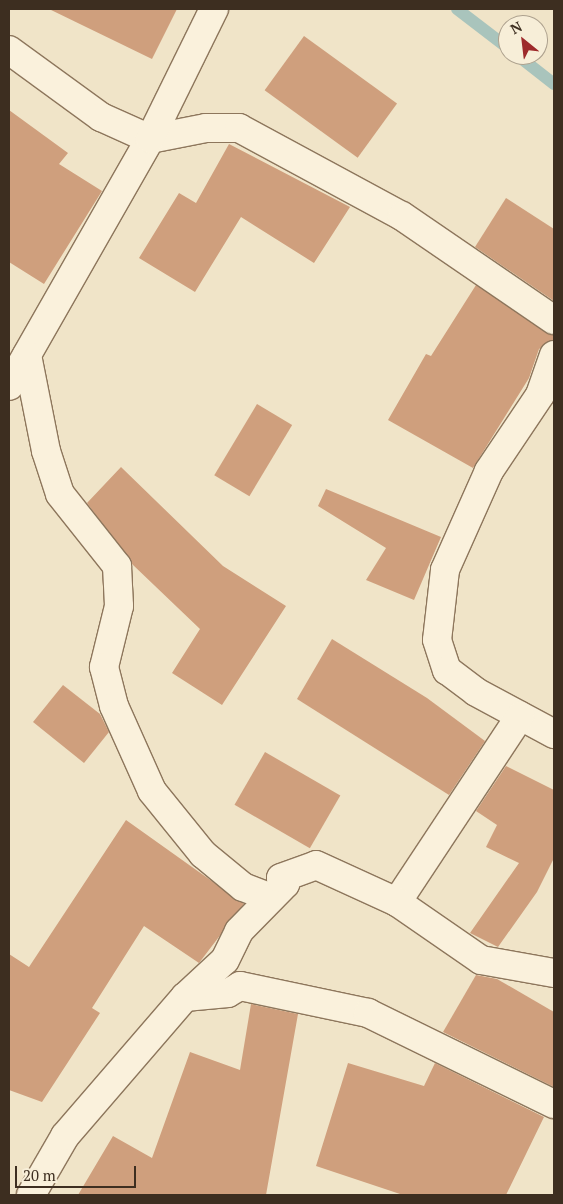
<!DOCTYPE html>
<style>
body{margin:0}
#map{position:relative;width:563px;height:1204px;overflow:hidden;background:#f0e4c8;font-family:"PT Serif",serif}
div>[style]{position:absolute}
.stream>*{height:12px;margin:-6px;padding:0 6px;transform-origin:6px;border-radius:6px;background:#a9c4bc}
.building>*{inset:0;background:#cf9f7d;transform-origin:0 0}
.roads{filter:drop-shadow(1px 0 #8d765c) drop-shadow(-1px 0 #8d765c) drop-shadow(0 1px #8d765c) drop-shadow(0 -1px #8d765c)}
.minor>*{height:28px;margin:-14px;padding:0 14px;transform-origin:14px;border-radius:14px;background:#faf1dc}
span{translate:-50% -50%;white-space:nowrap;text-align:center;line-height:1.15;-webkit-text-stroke:4px #f7eed8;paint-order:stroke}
.frame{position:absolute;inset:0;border:10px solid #3d2e20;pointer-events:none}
.north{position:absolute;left:498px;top:15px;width:50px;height:50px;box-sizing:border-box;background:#f7eed8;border:1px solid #ada18e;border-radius:50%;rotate:331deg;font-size:14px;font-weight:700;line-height:20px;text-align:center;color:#3d2e20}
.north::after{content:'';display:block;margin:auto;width:18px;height:22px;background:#9e2a2b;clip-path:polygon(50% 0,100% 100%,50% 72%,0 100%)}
.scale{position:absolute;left:15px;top:1166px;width:121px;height:22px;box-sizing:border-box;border:2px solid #3d2e20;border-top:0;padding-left:6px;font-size:15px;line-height:18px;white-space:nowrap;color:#3d2e20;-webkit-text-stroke:4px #f7eed8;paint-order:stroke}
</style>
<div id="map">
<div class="stream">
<div style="left:457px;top:9px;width:64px;rotate:37.4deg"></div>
<div style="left:517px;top:55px;width:47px;rotate:38.1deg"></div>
</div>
<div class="building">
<div style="clip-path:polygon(49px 9px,177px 9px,152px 59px)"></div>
<div style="left:304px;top:36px;width:115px;height:67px;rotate:36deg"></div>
<div style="clip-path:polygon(9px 110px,68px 153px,59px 164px,102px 191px,44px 284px,9px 262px)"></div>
<div style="clip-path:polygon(229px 144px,350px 207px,314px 263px,241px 217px,195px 292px,139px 258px,179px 193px,196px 203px)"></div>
<div style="clip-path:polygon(506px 198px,554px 229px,554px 301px,475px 247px)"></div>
<div style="clip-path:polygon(476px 285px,554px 335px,554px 340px,539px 349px,529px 378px,473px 468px,388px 420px,426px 354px,431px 356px)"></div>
<div style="left:257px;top:404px;width:41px;height:83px;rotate:31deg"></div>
<div style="clip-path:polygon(121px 467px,223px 566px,286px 606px,222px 705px,172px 673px,200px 629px,132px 564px,87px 503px)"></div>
<div style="clip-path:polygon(326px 489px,441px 537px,414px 600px,366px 580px,386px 548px,318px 506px)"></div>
<div style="clip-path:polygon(332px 639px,427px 698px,485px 741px,449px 795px,297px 699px)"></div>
<div style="clip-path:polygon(63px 685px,100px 714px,109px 732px,84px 763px,33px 722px)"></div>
<div style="left:265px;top:752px;width:87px;height:61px;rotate:30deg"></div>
<div style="clip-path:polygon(506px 766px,554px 790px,554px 858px,537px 892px,498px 947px,470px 933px,519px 863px,486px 847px,497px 825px,476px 811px)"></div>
<div style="clip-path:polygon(126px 820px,244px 904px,199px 963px,144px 926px,92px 1008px,100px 1013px,42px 1102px,9px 1090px,9px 954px,29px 967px)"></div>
<div style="clip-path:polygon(476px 975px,497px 979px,554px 1012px,554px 1087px,443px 1032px)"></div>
<div style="clip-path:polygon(251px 1004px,298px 1014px,266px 1195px,78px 1195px,113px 1136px,152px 1158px,190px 1052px,240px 1070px)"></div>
<div style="clip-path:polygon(348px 1063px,424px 1086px,435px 1063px,544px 1117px,506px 1195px,403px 1195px,316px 1166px)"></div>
</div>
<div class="roads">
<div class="minor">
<div style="left:9px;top:50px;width:114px;rotate:36.1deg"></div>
<div style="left:101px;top:117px;width:54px;rotate:24.2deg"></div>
<div style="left:150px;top:139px;width:284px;rotate:119.7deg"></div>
<div style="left:150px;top:139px;width:57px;rotate:-11.1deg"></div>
<div style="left:206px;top:128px;width:33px"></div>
<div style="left:239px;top:128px;width:185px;rotate:28.4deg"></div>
<div style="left:402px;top:216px;width:184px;rotate:34.4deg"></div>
<div style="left:150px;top:139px;width:145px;rotate:-63.8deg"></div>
<div style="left:27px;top:355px;width:98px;rotate:78.8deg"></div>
<div style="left:46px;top:451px;width:45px;rotate:72deg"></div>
<div style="left:60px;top:494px;width:92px;rotate:51.6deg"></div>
<div style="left:117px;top:566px;width:40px;rotate:87.1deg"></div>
<div style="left:119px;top:606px;width:63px;rotate:103.8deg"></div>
<div style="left:104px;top:667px;width:40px;rotate:75.6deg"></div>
<div style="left:114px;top:706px;width:93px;rotate:65.9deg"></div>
<div style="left:152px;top:791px;width:81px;rotate:51deg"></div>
<div style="left:203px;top:854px;width:52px;rotate:39.5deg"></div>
<div style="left:243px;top:887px;width:30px;rotate:21deg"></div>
<div style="left:554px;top:355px;width:42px;rotate:109.3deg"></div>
<div style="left:540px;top:395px;width:92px;rotate:123.9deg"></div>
<div style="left:489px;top:471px;width:108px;rotate:114deg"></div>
<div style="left:445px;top:570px;width:70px;rotate:96.5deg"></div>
<div style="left:437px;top:640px;width:32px;rotate:72deg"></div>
<div style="left:447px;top:670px;width:36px;rotate:37deg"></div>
<div style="left:476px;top:692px;width:89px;rotate:28.3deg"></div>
<div style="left:397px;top:902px;width:223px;rotate:-56.5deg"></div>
<div style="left:185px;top:997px;width:43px;rotate:-5.3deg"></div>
<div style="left:228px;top:993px;width:14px;rotate:-30deg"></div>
<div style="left:240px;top:986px;width:131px;rotate:11.9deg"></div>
<div style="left:368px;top:1013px;width:207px;rotate:26.1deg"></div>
<div style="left:31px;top:1195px;width:68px;rotate:-60deg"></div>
<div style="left:65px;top:1136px;width:184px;rotate:-49.2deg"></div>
<div style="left:185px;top:997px;width:54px;rotate:-42.8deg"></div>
<div style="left:225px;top:960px;width:32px;rotate:-64deg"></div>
<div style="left:239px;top:931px;width:66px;rotate:-45.6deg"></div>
<div style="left:285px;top:884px;width:7px;rotate:-124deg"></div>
<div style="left:281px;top:878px;width:37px;rotate:-20deg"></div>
<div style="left:316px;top:865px;width:89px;rotate:24.6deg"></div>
<div style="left:397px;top:902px;width:102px;rotate:34.6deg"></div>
<div style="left:481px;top:960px;width:74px;rotate:10.1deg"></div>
</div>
</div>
<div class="frame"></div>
<div class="north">N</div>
<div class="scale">20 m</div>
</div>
